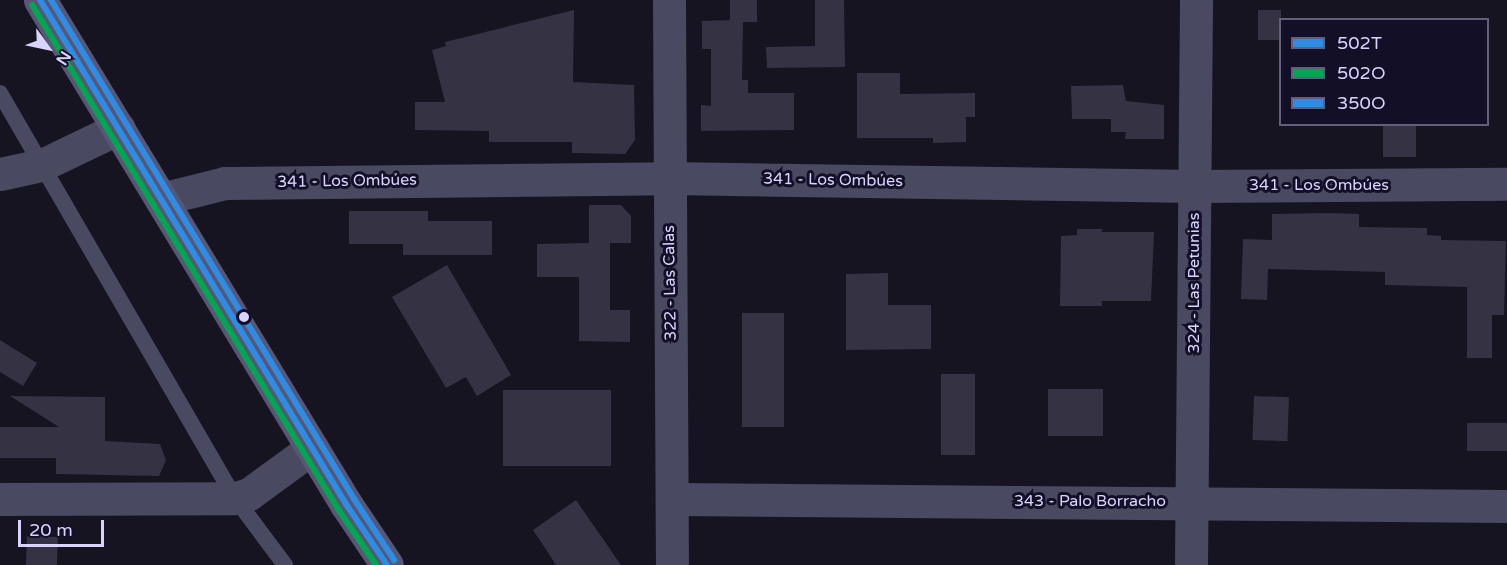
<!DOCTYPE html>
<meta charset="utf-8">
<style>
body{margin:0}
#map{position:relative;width:1507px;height:565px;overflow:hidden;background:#161421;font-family:"Varela Round",sans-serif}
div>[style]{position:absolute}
.building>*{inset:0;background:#343243;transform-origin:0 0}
.lane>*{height:16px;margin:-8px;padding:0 8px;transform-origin:8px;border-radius:8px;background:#4a4962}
.street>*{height:33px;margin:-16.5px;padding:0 16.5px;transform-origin:16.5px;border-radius:16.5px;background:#4a4962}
.secondary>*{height:33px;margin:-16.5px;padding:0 16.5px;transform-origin:16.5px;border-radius:16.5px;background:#575674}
.bus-1>*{height:6px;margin:-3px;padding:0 3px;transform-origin:3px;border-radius:3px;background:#2e8ce4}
.bus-2>*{height:6px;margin:-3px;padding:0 3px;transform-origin:3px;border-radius:3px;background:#00a651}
.bus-3>*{height:6px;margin:-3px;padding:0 3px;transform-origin:3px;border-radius:3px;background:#2e8ce4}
.dots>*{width:16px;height:16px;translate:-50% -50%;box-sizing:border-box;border:3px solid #130f26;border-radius:50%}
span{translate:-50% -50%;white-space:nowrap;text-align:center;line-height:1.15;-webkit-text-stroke:6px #130f26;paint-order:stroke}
.street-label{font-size:16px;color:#d9d4ff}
.legend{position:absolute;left:1279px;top:18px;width:210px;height:108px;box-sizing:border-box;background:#130f26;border:2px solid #625e7d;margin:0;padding:8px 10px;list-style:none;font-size:18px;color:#d9d4ff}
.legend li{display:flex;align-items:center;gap:12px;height:30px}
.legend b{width:30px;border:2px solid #625e7d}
.north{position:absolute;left:18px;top:18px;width:60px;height:60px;-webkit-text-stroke:4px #130f26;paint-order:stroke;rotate:123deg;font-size:16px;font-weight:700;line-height:24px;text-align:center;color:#d9d4ff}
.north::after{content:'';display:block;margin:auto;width:21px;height:27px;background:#d9d4ff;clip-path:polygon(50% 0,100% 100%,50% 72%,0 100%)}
.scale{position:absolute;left:18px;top:520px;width:86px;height:27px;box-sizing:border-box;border:3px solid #d9d4ff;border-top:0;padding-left:8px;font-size:18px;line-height:21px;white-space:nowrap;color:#d9d4ff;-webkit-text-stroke:4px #130f26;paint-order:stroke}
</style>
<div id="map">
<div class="building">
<div style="clip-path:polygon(730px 0,757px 0,757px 22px,743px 22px,742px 80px,748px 80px,748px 93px,794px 93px,794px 130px,701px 131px,701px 105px,711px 106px,711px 49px,702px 49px,702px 21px,730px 20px)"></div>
<div style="clip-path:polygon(815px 0,844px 0,845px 67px,767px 68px,766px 47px,815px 46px)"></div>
<div style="clip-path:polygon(574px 10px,573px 82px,634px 85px,635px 140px,625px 154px,572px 153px,572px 142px,489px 142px,489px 131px,415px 130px,415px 102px,445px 102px,432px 50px,446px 46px,445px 42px)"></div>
<div style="left:1258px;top:10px;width:23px;height:30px"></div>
<div style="clip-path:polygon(857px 73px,900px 73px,900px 94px,975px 93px,975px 117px,966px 117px,966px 142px,933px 143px,933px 138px,857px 138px)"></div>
<div style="clip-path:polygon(1123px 85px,1126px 101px,1164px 105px,1164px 139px,1125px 139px,1126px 132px,1111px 132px,1111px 119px,1072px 119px,1071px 86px)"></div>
<div style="left:1383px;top:124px;width:33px;height:33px"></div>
<div style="clip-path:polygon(589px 205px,621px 205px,631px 216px,631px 243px,610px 243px,610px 310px,630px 310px,630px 342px,579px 341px,579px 277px,537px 277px,537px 244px,589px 243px)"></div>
<div style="clip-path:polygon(349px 211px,428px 211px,428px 221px,492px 221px,492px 255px,403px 255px,403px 244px,349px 244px)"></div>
<div style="clip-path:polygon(1329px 213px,1359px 214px,1359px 227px,1427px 228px,1427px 235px,1441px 236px,1441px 240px,1506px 241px,1504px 315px,1492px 315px,1492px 358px,1467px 358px,1467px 287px,1385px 285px,1385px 272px,1268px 269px,1267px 300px,1241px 299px,1243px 239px,1272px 240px,1272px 214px)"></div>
<div style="clip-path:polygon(1077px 229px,1102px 229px,1102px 232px,1154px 232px,1151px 301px,1102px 301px,1102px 306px,1060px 306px,1061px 236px,1077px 235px)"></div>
<div style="clip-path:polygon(447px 265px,511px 375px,477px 396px,466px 377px,446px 388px,392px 297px)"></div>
<div style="clip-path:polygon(888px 273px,888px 305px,931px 305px,931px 349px,846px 350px,846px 274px)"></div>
<div style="left:742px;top:313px;width:42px;height:114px"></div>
<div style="clip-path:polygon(0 340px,37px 363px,23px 386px,0 372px)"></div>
<div style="left:941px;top:374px;width:34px;height:81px"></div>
<div style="left:1048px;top:389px;width:55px;height:47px"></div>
<div style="left:503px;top:390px;width:108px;height:76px"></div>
<div style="clip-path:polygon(10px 396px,105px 397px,105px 441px,160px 444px,166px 460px,159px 476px,56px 474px,56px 458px,0 458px,0 427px,59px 427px)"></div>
<div style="left:1254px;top:396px;width:35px;height:44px;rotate:2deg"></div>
<div style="left:1507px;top:423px;width:28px;height:40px;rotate:90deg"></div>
<div style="clip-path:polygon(576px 500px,621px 565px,556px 565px,545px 548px,533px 530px)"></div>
<div style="left:27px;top:536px;width:31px;height:29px;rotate:2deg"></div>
</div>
<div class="lane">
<div style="left:0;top:93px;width:468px;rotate:59.9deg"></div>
<div style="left:235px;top:498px;width:84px;rotate:53.3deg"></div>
</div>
<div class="street">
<div style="left:669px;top:0;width:565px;rotate:89.7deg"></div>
<div style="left:0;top:174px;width:43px;rotate:-12.1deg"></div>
<div style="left:42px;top:165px;width:85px;rotate:-25.7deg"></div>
<div style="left:161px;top:199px;width:66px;rotate:-14deg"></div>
<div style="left:225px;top:183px;width:445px;rotate:-0.6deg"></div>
<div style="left:670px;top:178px;width:525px;rotate:0.87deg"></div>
<div style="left:1195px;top:186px;width:312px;rotate:-0.4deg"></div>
<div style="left:0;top:499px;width:235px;rotate:-0.2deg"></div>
<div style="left:235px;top:498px;width:15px;rotate:-16deg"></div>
<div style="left:249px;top:494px;width:78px;rotate:-36.1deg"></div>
<div style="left:672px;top:499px;width:835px;rotate:0.48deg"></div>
<div style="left:1191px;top:565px;width:565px;rotate:-89.49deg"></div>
</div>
<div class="secondary">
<div style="left:40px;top:0;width:590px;rotate:58.74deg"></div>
<div style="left:346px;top:504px;width:73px;rotate:56.1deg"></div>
</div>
<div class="bus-1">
<div style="left:40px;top:0;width:590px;rotate:58.74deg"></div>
<div style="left:346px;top:504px;width:73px;rotate:56.1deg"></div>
</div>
<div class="bus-2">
<div style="left:32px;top:5px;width:590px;rotate:58.74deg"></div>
<div style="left:338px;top:509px;width:68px;rotate:55.8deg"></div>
</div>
<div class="bus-3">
<div style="left:51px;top:0;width:584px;rotate:58.73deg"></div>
<div style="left:354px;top:499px;width:73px;rotate:56.7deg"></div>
</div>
<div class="dots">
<div style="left:244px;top:317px;background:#d9d4ff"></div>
</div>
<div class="street-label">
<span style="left:833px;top:180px;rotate:1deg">341 - Los Ombúes</span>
<span style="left:347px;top:181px;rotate:-1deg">341 - Los Ombúes</span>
<span style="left:1319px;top:185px">341 - Los Ombúes</span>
<span style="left:670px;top:283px;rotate:-91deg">322 - Las Calas</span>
<span style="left:1194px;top:283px;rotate:-90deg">324 - Las Petunias</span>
<span style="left:1090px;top:501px">343 - Palo Borracho</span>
</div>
<ul class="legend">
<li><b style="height:8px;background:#2e8ce4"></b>502T</li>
<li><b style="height:8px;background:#00a651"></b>502O</li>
<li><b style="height:8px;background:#2e8ce4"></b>350O</li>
</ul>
<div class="north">N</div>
<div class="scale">20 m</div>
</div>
